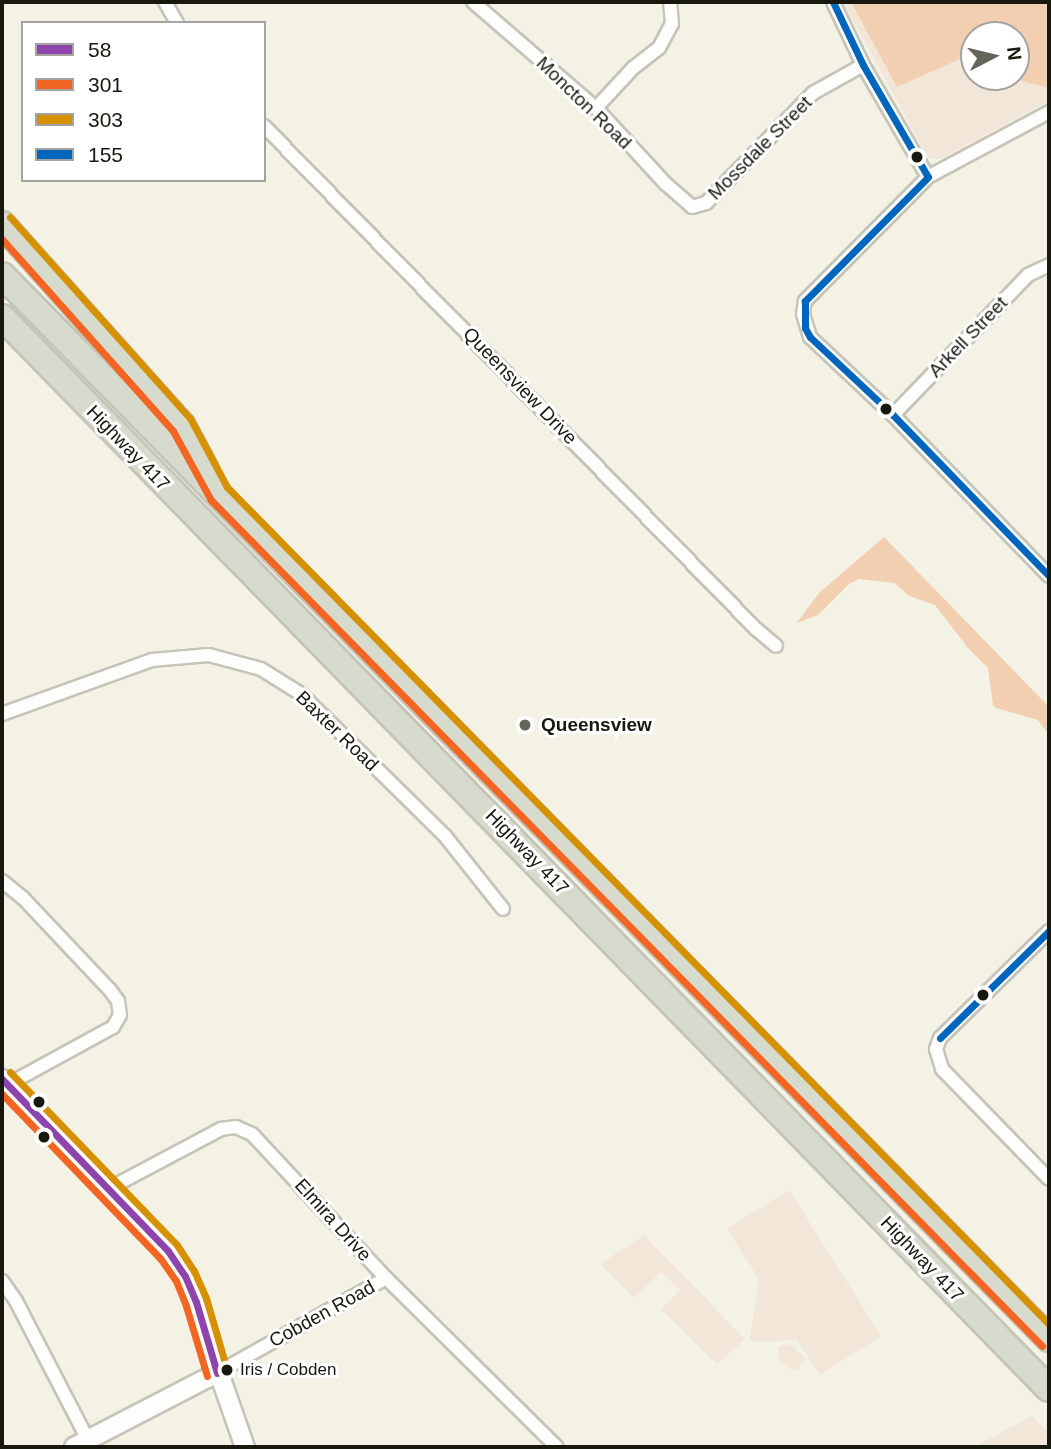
<!DOCTYPE html>
<style>
body{margin:0}
#map{position:relative;width:1051px;height:1449px;overflow:hidden;background:#f3f2e4;font-family:Arial,sans-serif}
div>[style]{position:absolute}
.green>*{inset:0;background:#f2e6d8}
.forest>*{inset:0;background:#f1cfb0}
.roads{filter:drop-shadow(2px 0 #c5c4b9) drop-shadow(-2px 0 #c5c4b9) drop-shadow(0 2px #c5c4b9) drop-shadow(0 -2px #c5c4b9)}
.street>*{height:12px;margin:-6px;padding:0 6px;transform-origin:6px;border-radius:6px;background:#fdfdfb}
.secondary>*{height:18px;margin:-9px;padding:0 9px;transform-origin:9px;border-radius:9px;background:#fdfdfb}
.highway>*{height:24px;margin:-12px;padding:0 12px;transform-origin:12px;border-radius:12px;background:#d7dbce}
.bus-1>*{height:7px;margin:-3.5px;padding:0 3.5px;transform-origin:3.5px;border-radius:3.5px;background:#8e44ad}
.bus-2>*{height:7px;margin:-3.5px;padding:0 3.5px;transform-origin:3.5px;border-radius:3.5px;background:#f26522}
.bus-3>*{height:7px;margin:-3.5px;padding:0 3.5px;transform-origin:3.5px;border-radius:3.5px;background:#d69102}
.bus-4>*{height:7px;margin:-3.5px;padding:0 3.5px;transform-origin:3.5px;border-radius:3.5px;background:#0065bd}
.dots>*{width:19px;height:19px;translate:-50% -50%;box-sizing:border-box;border:4px solid #fff;border-radius:50%}
span{translate:-50% -50%;white-space:nowrap;text-align:center;line-height:1.15;-webkit-text-stroke:6px #fff;paint-order:stroke}
.bus-label{font-size:17px;color:#18180f}
.left{translate:0 -50%;text-align:left}
.street-label{font-size:19px;color:#18180f}
.poi-label{font-size:19px;color:#18180f;font-weight:700}
.frame{position:absolute;inset:0;border:4px solid #18180f;pointer-events:none}
.legend{position:absolute;left:21px;top:21px;width:245px;height:161px;box-sizing:border-box;background:#fff;border:2px solid #a3a39f;margin:0;padding:9px 12px;list-style:none;font-size:21px;color:#18180f}
.legend li{display:flex;align-items:center;gap:14px;height:35px}
.legend b{width:35px;border:2px solid #a3a39f}
.north{position:absolute;left:960px;top:21px;width:70px;height:70px;box-sizing:border-box;background:#fff;border:2px solid #a3a39f;border-radius:50%;rotate:83deg;font-size:19px;font-weight:700;line-height:28px;text-align:center;color:#18180f}
.north::after{content:'';display:block;margin:auto;width:24px;height:32px;background:#65645a;clip-path:polygon(50% 0,100% 100%,50% 72%,0 100%)}
</style>
<div id="map">
<div class="green">
<div style="clip-path:polygon(evenodd,843px 2px,1049px 2px,1049px 101px,940px 159px,928px 158px,843px 2px,974px 35px,1016px 35px,1016px 77px,974px 77px,974px 35px)"></div>
<div style="clip-path:polygon(789px 1190px,881px 1336px,820px 1375px,797px 1340px,753px 1342px,750px 1338px,759px 1279px,727px 1229px)"></div>
<div style="clip-path:polygon(644px 1235px,745px 1339px,717px 1364px,661px 1310px,680px 1290px,661px 1272px,634px 1298px,600px 1264px)"></div>
<div style="clip-path:polygon(782px 1345px,792px 1345px,806px 1360px,796px 1370px,789px 1368px,778px 1358px,778px 1348px)"></div>
<div style="clip-path:polygon(1032px 1416px,1049px 1434px,1049px 1447px,974px 1447px)"></div>
</div>
<div class="forest">
<div style="clip-path:polygon(851px 2px,1049px 2px,1049px 88px,1006px 77px,1016px 77px,1016px 35px,974px 35px,974px 57px,971px 54px,897px 87px)"></div>
<div style="clip-path:polygon(884px 537px,1049px 707px,1049px 735px,1038px 720px,996px 708px,993px 705px,988px 668px,968px 648px,935px 605px,909px 596px,895px 583px,859px 579px,849px 584px,818px 615px,797px 623px,819px 593px)"></div>
</div>
<div class="roads">
<div class="street">
<div style="left:165px;top:2px;width:24px;rotate:60deg"></div>
<div style="left:473px;top:2px;width:162px;rotate:40.8deg"></div>
<div style="left:596px;top:108px;width:103px;rotate:47.4deg"></div>
<div style="left:666px;top:184px;width:35px;rotate:41deg"></div>
<div style="left:692px;top:207px;width:15px;rotate:-16deg"></div>
<div style="left:706px;top:203px;width:153px;rotate:-45.8deg"></div>
<div style="left:813px;top:93px;width:57px;rotate:-29.2deg"></div>
<div style="left:833px;top:2px;width:70px;rotate:64.5deg"></div>
<div style="left:863px;top:65px;width:129px;rotate:59.9deg"></div>
<div style="left:596px;top:108px;width:54px;rotate:-47.2deg"></div>
<div style="left:633px;top:68px;width:33px;rotate:-38deg"></div>
<div style="left:659px;top:48px;width:27px;rotate:-62deg"></div>
<div style="left:672px;top:24px;width:22px;rotate:-95deg"></div>
<div style="left:1049px;top:112px;width:137px;rotate:151.8deg"></div>
<div style="left:928px;top:177px;width:175px;rotate:134.8deg"></div>
<div style="left:805px;top:301px;width:13px;rotate:99deg"></div>
<div style="left:803px;top:314px;width:24px;rotate:73deg"></div>
<div style="left:810px;top:337px;width:114px;rotate:43.2deg"></div>
<div style="left:893px;top:415px;width:224px;rotate:45.9deg"></div>
<div style="left:264px;top:126px;width:704px;rotate:45.63deg"></div>
<div style="left:756px;top:629px;width:26px;rotate:40deg"></div>
<div style="left:893px;top:415px;width:194px;rotate:-46deg"></div>
<div style="left:1028px;top:275px;width:23px;rotate:-25deg"></div>
<div style="left:2px;top:714px;width:159px;rotate:-19.8deg"></div>
<div style="left:152px;top:660px;width:57px;rotate:-5deg"></div>
<div style="left:209px;top:655px;width:54px;rotate:15.1deg"></div>
<div style="left:261px;top:669px;width:47px;rotate:32deg"></div>
<div style="left:301px;top:694px;width:202px;rotate:44.6deg"></div>
<div style="left:445px;top:836px;width:93px;rotate:51.5deg"></div>
<div style="left:2px;top:881px;width:27px;rotate:39deg"></div>
<div style="left:23px;top:898px;width:127px;rotate:46.6deg"></div>
<div style="left:110px;top:990px;width:14px;rotate:54deg"></div>
<div style="left:118px;top:1001px;width:14px;rotate:82deg"></div>
<div style="left:120px;top:1015px;width:14px;rotate:120deg"></div>
<div style="left:113px;top:1027px;width:111px;rotate:151.3deg"></div>
<div style="left:16px;top:1080px;width:9px;rotate:139deg"></div>
<div style="left:1049px;top:931px;width:153px;rotate:135.5deg"></div>
<div style="left:940px;top:1038px;width:12px;rotate:110deg"></div>
<div style="left:936px;top:1049px;width:21px;rotate:73deg"></div>
<div style="left:942px;top:1069px;width:153px;rotate:45.8deg"></div>
<div style="left:110px;top:1188px;width:126px;rotate:-28deg"></div>
<div style="left:221px;top:1129px;width:15px;rotate:-8deg"></div>
<div style="left:236px;top:1127px;width:17px;rotate:24deg"></div>
<div style="left:252px;top:1134px;width:197px;rotate:47.1deg"></div>
<div style="left:386px;top:1278px;width:240px;rotate:44.7deg"></div>
<div style="left:2px;top:1281px;width:24px;rotate:55deg"></div>
<div style="left:16px;top:1301px;width:157px;rotate:62.6deg"></div>
<div style="left:217px;top:1373px;width:194px;rotate:-29.3deg"></div>
</div>
<div class="secondary">
<div style="left:2px;top:1079px;width:190px;rotate:45.6deg"></div>
<div style="left:135px;top:1215px;width:49px;rotate:47.5deg"></div>
<div style="left:168px;top:1251px;width:30px;rotate:56deg"></div>
<div style="left:185px;top:1276px;width:181px;rotate:70.7deg"></div>
<div style="left:74px;top:1447px;width:161px;rotate:-27.4deg"></div>
</div>
<div class="highway">
<div style="left:2px;top:224px;width:270px;rotate:48.2deg"></div>
<div style="left:182px;top:425px;width:51px;rotate:61.9deg"></div>
<div style="left:2px;top:275px;width:1493px;rotate:45.46deg"></div>
<div style="left:2px;top:317px;width:1498px;rotate:45.68deg"></div>
</div>
</div>
<div class="bus-1">
<div style="left:2px;top:1079px;width:239px;rotate:46deg"></div>
<div style="left:168px;top:1251px;width:30px;rotate:56deg"></div>
<div style="left:185px;top:1276px;width:28px;rotate:67deg"></div>
<div style="left:196px;top:1302px;width:74px;rotate:73.5deg"></div>
</div>
<div class="bus-2">
<div style="left:2px;top:239px;width:257px;rotate:48.3deg"></div>
<div style="left:173px;top:431px;width:79px;rotate:61.2deg"></div>
<div style="left:211px;top:500px;width:1186px;rotate:45.51deg"></div>
<div style="left:2px;top:1094px;width:228px;rotate:46.1deg"></div>
<div style="left:160px;top:1258px;width:28px;rotate:55deg"></div>
<div style="left:176px;top:1281px;width:27px;rotate:68deg"></div>
<div style="left:186px;top:1306px;width:73px;rotate:73.3deg"></div>
</div>
<div class="bus-3">
<div style="left:10px;top:217px;width:270px;rotate:48.2deg"></div>
<div style="left:190px;top:418px;width:78px;rotate:61.8deg"></div>
<div style="left:227px;top:487px;width:1173px;rotate:45.52deg"></div>
<div style="left:10px;top:1072px;width:240px;rotate:46deg"></div>
<div style="left:177px;top:1245px;width:31px;rotate:57deg"></div>
<div style="left:194px;top:1271px;width:30px;rotate:66deg"></div>
<div style="left:206px;top:1298px;width:75px;rotate:73.7deg"></div>
</div>
<div class="bus-4">
<div style="left:833px;top:2px;width:70px;rotate:64.5deg"></div>
<div style="left:863px;top:65px;width:129px;rotate:59.9deg"></div>
<div style="left:928px;top:177px;width:175px;rotate:134.8deg"></div>
<div style="left:805px;top:301px;width:27px;rotate:90deg"></div>
<div style="left:805px;top:328px;width:10px;rotate:61deg"></div>
<div style="left:810px;top:337px;width:114px;rotate:43.2deg"></div>
<div style="left:893px;top:415px;width:224px;rotate:45.9deg"></div>
<div style="left:940px;top:1038px;width:153px;rotate:-44.5deg"></div>
</div>
<div class="dots">
<div style="left:917px;top:157px;background:#18180f"></div>
<div style="left:886px;top:409px;background:#18180f"></div>
<div style="left:525px;top:725px;background:#65645a"></div>
<div style="left:983px;top:995px;background:#18180f"></div>
<div style="left:39px;top:1102px;background:#18180f"></div>
<div style="left:44px;top:1137px;background:#18180f"></div>
<div style="left:227px;top:1370px;background:#18180f"></div>
</div>
<div class="bus-label">
<span class="left" style="left:240px;top:1370px">Iris / Cobden</span>
</div>
<div class="street-label">
<span style="left:584px;top:103px;rotate:44deg">Moncton Road</span>
<span style="left:760px;top:148px;rotate:-45deg">Mossdale Street</span>
<span style="left:968px;top:337px;rotate:-46deg">Arkell Street</span>
<span style="left:520px;top:386px;rotate:46deg">Queensview Drive</span>
<span style="left:128px;top:448px;rotate:46deg">Highway 417</span>
<span style="left:337px;top:731px;rotate:44deg">Baxter Road</span>
<span style="left:527px;top:852px;rotate:46deg">Highway 417</span>
<span style="left:333px;top:1220px;rotate:48deg">Elmira Drive</span>
<span style="left:922px;top:1259px;rotate:46deg">Highway 417</span>
<span style="left:322px;top:1314px;rotate:-29deg">Cobden Road</span>
</div>
<div class="poi-label">
<span class="left" style="left:541px;top:725px">Queensview</span>
</div>
<div class="frame"></div>
<ul class="legend">
<li><b style="height:9px;background:#8e44ad"></b>58</li>
<li><b style="height:9px;background:#f26522"></b>301</li>
<li><b style="height:9px;background:#d69102"></b>303</li>
<li><b style="height:9px;background:#0065bd"></b>155</li>
</ul>
<div class="north">N</div>
</div>
